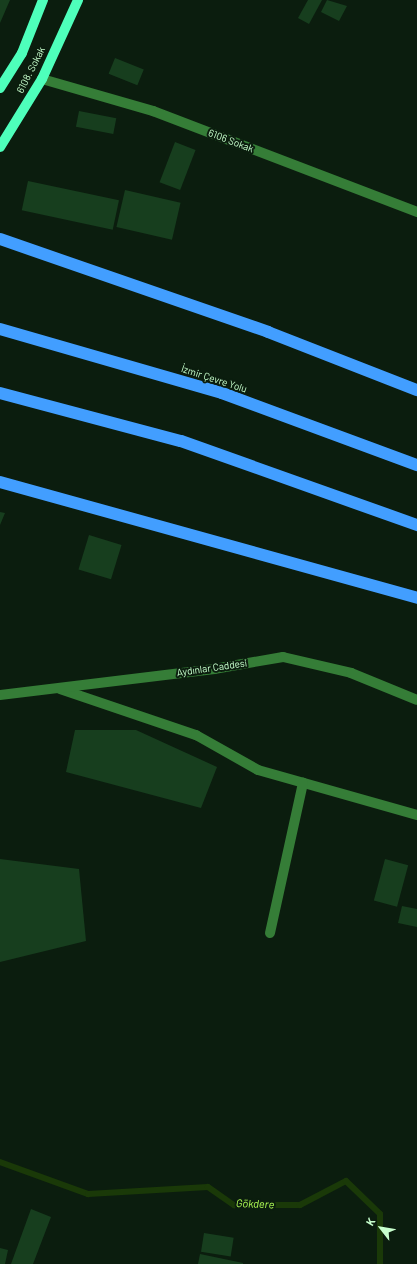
<!DOCTYPE html>
<meta charset="utf-8">
<style>
body{margin:0}
#map{position:relative;width:417px;height:1264px;overflow:hidden;background:#0b1d0e;font-family:Barlow,sans-serif}
div>[style]{position:absolute}
.stream>*{height:6px;margin:-3px;padding:0 3px;transform-origin:3px;border-radius:3px;background:#1a3908}
.building>*{inset:0;background:#173e1e;transform-origin:0 0}
.minor>*{height:10px;margin:-5px;padding:0 5px;transform-origin:5px;border-radius:5px;background:#357d37}
.major>*{height:10px;margin:-5px;padding:0 5px;transform-origin:5px;border-radius:5px;background:#4effbb}
.highway>*{height:12px;margin:-6px;padding:0 6px;transform-origin:6px;border-radius:6px;background:#429eff}
span{translate:-50% -50%;white-space:nowrap;text-align:center;line-height:1.15;-webkit-text-stroke:4px #0b1d0e;paint-order:stroke}
.street-label{font-size:10px;color:#c7ffcd}
.water-label{font-size:11px;color:#b2ff55;font-style:italic}
.north{position:absolute;left:361px;top:1208px;width:40px;height:40px;-webkit-text-stroke:3px #0b1d0e;paint-order:stroke;rotate:301deg;font-size:11px;font-weight:700;line-height:16px;text-align:center;color:#c7ffcd}
.north::after{content:'';display:block;margin:auto;width:14px;height:18px;background:#c7ffcd;clip-path:polygon(50% 0,100% 100%,50% 72%,0 100%)}
</style>
<div id="map">
<div class="stream">
<div style="left:0;top:1162px;width:94px;rotate:20deg"></div>
<div style="left:88px;top:1194px;width:120px;rotate:-3.3deg"></div>
<div style="left:208px;top:1187px;width:32px;rotate:35deg"></div>
<div style="left:234px;top:1205px;width:66px"></div>
<div style="left:300px;top:1205px;width:52px;rotate:-27.6deg"></div>
<div style="left:346px;top:1181px;width:47px;rotate:44.1deg"></div>
<div style="left:380px;top:1214px;width:50px;rotate:90deg"></div>
</div>
<div class="building">
<div style="clip-path:polygon(0 0,10px 0,0 23px)"></div>
<div style="clip-path:polygon(308px 0,322px 0,309px 24px,298px 18px)"></div>
<div style="clip-path:polygon(327px 0,347px 6px,339px 21px,321px 12px)"></div>
<div style="left:115px;top:58px;width:31px;height:17px;rotate:22deg"></div>
<div style="left:79px;top:111px;width:38px;height:16px;rotate:11deg"></div>
<div style="left:175px;top:142px;width:22px;height:43px;rotate:21deg"></div>
<div style="left:28px;top:181px;width:93px;height:30px;rotate:12deg"></div>
<div style="left:125px;top:190px;width:57px;height:38px;rotate:13deg"></div>
<div style="clip-path:polygon(0 512px,5px 513px,0 525px)"></div>
<div style="left:89px;top:535px;width:34px;height:36px;rotate:17deg"></div>
<div style="clip-path:polygon(75px 730px,136px 730px,217px 767px,201px 808px,66px 772px)"></div>
<div style="clip-path:polygon(0 859px,79px 869px,86px 941px,0 962px)"></div>
<div style="left:385px;top:859px;width:24px;height:43px;rotate:15deg"></div>
<div style="clip-path:polygon(402px 906px,417px 909px,417px 927px,398px 923px)"></div>
<div style="clip-path:polygon(31px 1209px,51px 1217px,33px 1264px,11px 1264px)"></div>
<div style="left:204px;top:1233px;width:30px;height:19px;rotate:9deg"></div>
<div style="clip-path:polygon(0 1248px,8px 1250px,5px 1264px,0 1264px)"></div>
<div style="clip-path:polygon(200px 1254px,243px 1263px,243px 1264px,198px 1264px)"></div>
</div>
<div class="minor">
<div style="left:42px;top:79px;width:116px;rotate:16.1deg"></div>
<div style="left:153px;top:111px;width:283px;rotate:20.9deg"></div>
<div style="left:60px;top:689px;width:144px;rotate:18.7deg"></div>
<div style="left:196px;top:735px;width:71px;rotate:29.4deg"></div>
<div style="left:258px;top:770px;width:165px;rotate:15.8deg"></div>
<div style="left:0;top:695px;width:216px;rotate:-6.9deg"></div>
<div style="left:214px;top:669px;width:70px;rotate:-9.9deg"></div>
<div style="left:283px;top:657px;width:70px;rotate:13.2deg"></div>
<div style="left:351px;top:673px;width:71px;rotate:22.2deg"></div>
<div style="left:270px;top:933px;width:154px;rotate:-77.6deg"></div>
</div>
<div class="major">
<div style="left:0;top:88px;width:41px;rotate:-57.8deg"></div>
<div style="left:22px;top:53px;width:57px;rotate:-68.4deg"></div>
<div style="left:0;top:147px;width:80px;rotate:-58.3deg"></div>
<div style="left:42px;top:79px;width:87px;rotate:-65.5deg"></div>
</div>
<div class="highway">
<div style="left:0;top:239px;width:284px;rotate:19.1deg"></div>
<div style="left:268px;top:332px;width:160px;rotate:21.3deg"></div>
<div style="left:0;top:329px;width:231px;rotate:16.1deg"></div>
<div style="left:222px;top:393px;width:208px;rotate:20.3deg"></div>
<div style="left:0;top:393px;width:187px;rotate:14.9deg"></div>
<div style="left:181px;top:441px;width:251px;rotate:19.6deg"></div>
<div style="left:0;top:482px;width:433px;rotate:15.5deg"></div>
</div>
<div class="street-label">
<span style="left:31px;top:70px;rotate:-63deg">6108. Sokak</span>
<span style="left:231px;top:141px;rotate:21deg">6106 Sokak</span>
<span style="left:214px;top:379px;rotate:18deg">İzmir Çevre Yolu</span>
<span style="left:212px;top:668px;rotate:-8deg">Aydınlar Caddesi</span>
</div>
<div class="water-label">
<span style="left:255px;top:1204px;rotate:2deg">Gökdere</span>
</div>
<div class="north">K</div>
</div>
